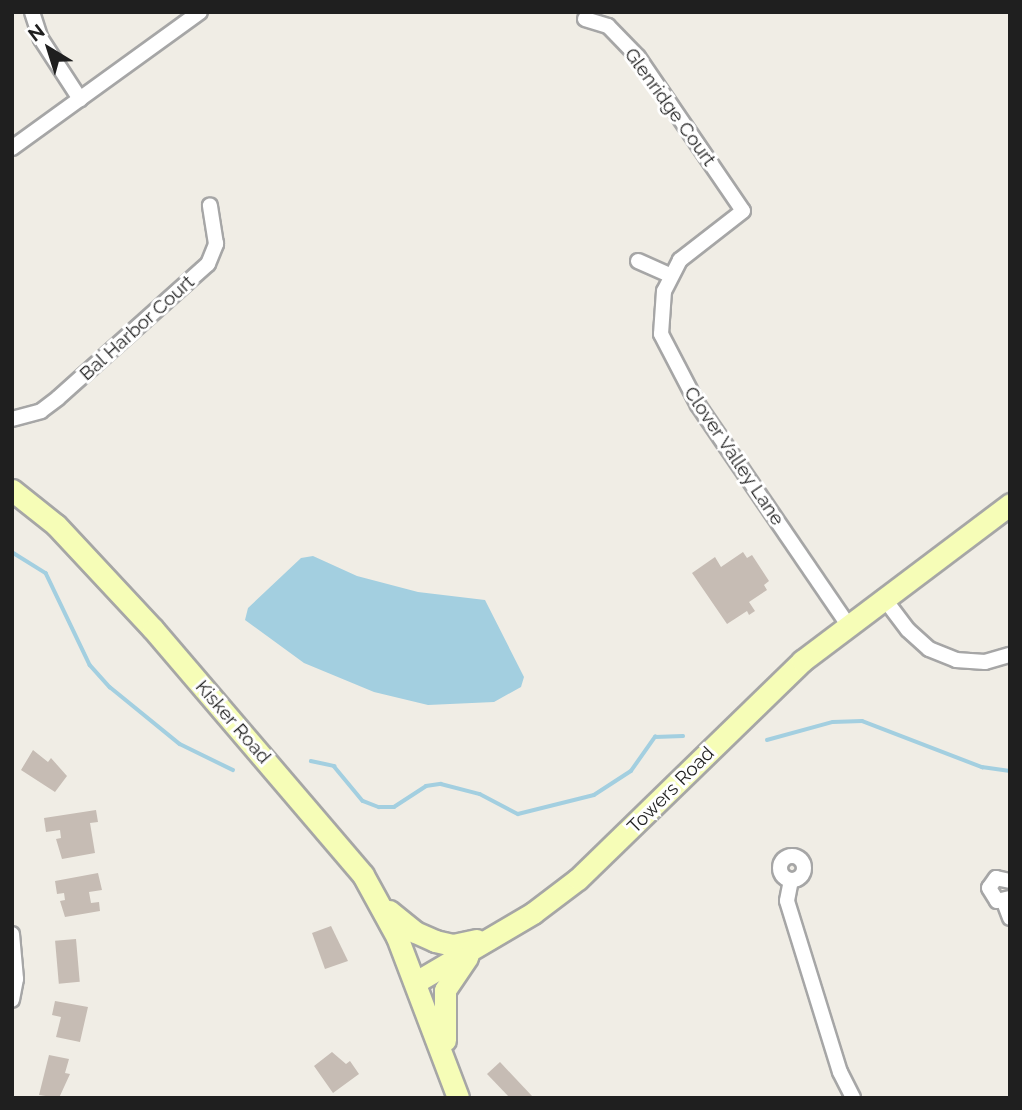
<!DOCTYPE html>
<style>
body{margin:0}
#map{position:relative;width:1022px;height:1110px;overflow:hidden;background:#f0ede5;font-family:Raleway,sans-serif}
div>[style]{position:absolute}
.water>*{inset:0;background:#a3cfe0}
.stream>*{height:3.5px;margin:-1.75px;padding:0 1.75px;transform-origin:1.75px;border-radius:1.75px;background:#a3cfe0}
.building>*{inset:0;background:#c6bcb4;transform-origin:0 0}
.roads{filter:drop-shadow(2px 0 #a6a6a6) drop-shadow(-2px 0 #a6a6a6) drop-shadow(0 2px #a6a6a6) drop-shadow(0 -2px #a6a6a6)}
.street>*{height:14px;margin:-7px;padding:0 7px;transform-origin:7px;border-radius:7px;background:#fff}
.street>.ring{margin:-7px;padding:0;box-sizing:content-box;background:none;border:14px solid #fff;border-radius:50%}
.secondary>*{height:21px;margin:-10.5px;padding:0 10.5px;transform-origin:10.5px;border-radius:10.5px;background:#f6fdb7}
span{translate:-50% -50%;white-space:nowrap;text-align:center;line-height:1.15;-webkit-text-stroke:6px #fff;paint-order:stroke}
.street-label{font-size:19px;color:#1f1f1f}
.frame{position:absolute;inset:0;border:14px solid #1f1f1f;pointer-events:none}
.north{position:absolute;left:14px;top:14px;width:70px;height:70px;-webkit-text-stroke:5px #fff;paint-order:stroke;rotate:322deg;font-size:19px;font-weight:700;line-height:28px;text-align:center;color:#1f1f1f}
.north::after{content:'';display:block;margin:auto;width:24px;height:32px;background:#1f1f1f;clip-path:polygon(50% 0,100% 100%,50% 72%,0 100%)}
</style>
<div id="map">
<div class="water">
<div style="clip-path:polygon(313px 556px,357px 576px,418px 592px,485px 600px,524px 677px,521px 687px,494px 702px,428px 705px,374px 692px,304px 663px,245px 620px,248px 608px,301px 558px)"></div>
</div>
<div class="stream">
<div style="left:12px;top:552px;width:40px;rotate:32deg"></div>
<div style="left:46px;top:573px;width:102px;rotate:64.4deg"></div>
<div style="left:90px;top:665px;width:30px;rotate:48deg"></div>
<div style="left:110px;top:687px;width:90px;rotate:39.2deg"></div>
<div style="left:180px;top:744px;width:59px;rotate:26.1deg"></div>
<div style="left:767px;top:740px;width:68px;rotate:-15.3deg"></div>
<div style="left:833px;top:722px;width:29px;rotate:-2deg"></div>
<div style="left:862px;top:721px;width:129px;rotate:21deg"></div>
<div style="left:982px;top:767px;width:28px;rotate:8deg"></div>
<div style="left:311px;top:761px;width:24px;rotate:12deg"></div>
<div style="left:334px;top:766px;width:45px;rotate:50.4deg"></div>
<div style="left:363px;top:801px;width:17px;rotate:21deg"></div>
<div style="left:379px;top:807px;width:15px"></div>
<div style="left:394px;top:807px;width:38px;rotate:-33deg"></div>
<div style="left:426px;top:786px;width:15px;rotate:-8deg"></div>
<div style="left:441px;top:784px;width:40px;rotate:14.4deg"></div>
<div style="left:480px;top:794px;width:43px;rotate:27.8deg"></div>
<div style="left:518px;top:814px;width:78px;rotate:-14deg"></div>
<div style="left:594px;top:795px;width:44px;rotate:-33deg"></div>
<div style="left:631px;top:771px;width:42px;rotate:-54.8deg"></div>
<div style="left:655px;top:737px;width:28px;rotate:-2deg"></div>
</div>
<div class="building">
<div style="clip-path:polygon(743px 552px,747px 558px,752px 555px,769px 581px,764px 585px,767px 590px,749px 602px,755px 611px,749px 615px,747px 611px,727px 624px,692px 573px,715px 557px,721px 567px)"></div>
<div style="clip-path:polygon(33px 750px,48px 762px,51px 758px,67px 776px,55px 792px,21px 770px)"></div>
<div style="clip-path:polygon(96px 810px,98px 822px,90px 823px,95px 853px,62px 859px,56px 839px,61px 838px,60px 830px,46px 832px,44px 818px)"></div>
<div style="clip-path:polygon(98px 873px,102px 890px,89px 892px,91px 903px,99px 902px,100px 911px,65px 917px,60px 901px,65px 900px,64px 893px,57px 894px,55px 881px)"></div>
<div style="clip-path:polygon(331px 926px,348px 961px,325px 969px,312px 933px)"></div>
<div style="left:76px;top:939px;width:43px;height:21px;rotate:85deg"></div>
<div style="clip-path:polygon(55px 1001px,88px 1007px,80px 1042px,56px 1037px,61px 1017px,52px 1015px)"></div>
<div style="clip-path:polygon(332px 1052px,346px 1064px,350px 1061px,359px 1074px,333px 1093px,314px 1066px)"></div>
<div style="clip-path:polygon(49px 1055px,69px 1059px,65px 1073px,70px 1074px,59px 1098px,39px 1095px)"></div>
<div style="clip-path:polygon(500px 1062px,532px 1096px,530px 1098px,510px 1098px,487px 1074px)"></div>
</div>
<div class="roads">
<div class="street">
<div style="left:32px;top:12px;width:28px;rotate:72deg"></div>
<div style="left:41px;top:39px;width:72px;rotate:57deg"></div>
<div style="left:585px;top:19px;width:24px;rotate:17deg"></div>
<div style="left:608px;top:26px;width:43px;rotate:45.9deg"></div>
<div style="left:638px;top:57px;width:186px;rotate:55.7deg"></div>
<div style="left:743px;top:211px;width:80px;rotate:142.1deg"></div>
<div style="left:680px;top:260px;width:35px;rotate:117deg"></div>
<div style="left:664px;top:291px;width:43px;rotate:94deg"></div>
<div style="left:661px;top:334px;width:80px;rotate:62.5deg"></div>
<div style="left:698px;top:405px;width:266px;rotate:55.7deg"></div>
<div style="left:12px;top:148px;width:232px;rotate:-35.9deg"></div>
<div style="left:638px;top:261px;width:36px;rotate:24deg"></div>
<div style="left:12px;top:419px;width:30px;rotate:-15deg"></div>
<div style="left:41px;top:411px;width:21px;rotate:-37deg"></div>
<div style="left:58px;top:398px;width:201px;rotate:-41.8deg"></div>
<div style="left:208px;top:264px;width:22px;rotate:-68deg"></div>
<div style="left:216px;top:244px;width:39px;rotate:-99deg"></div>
<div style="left:883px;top:597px;width:41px;rotate:52.9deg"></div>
<div style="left:908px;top:630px;width:28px;rotate:42deg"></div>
<div style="left:929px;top:649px;width:29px;rotate:22deg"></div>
<div style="left:956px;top:660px;width:29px;rotate:4deg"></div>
<div style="left:985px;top:662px;width:26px;rotate:-16deg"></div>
<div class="ring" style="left:780px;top:856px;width:10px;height:10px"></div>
<div style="left:791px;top:880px;width:21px;rotate:101deg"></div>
<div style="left:787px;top:901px;width:179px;rotate:72.8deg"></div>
<div style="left:840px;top:1072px;width:29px;rotate:63deg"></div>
<div style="left:1010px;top:881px;width:14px;rotate:-168deg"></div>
<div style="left:996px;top:878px;width:12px;rotate:125deg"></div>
<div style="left:989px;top:888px;width:15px;rotate:58deg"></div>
<div style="left:997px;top:901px;width:13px;rotate:-13deg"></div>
<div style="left:1004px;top:902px;width:17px;rotate:69deg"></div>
<div style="left:12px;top:934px;width:45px;rotate:84.9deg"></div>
<div style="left:16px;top:979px;width:21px;rotate:101deg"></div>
</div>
<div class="secondary">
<div style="left:12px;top:490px;width:56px;rotate:38.5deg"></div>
<div style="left:56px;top:525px;width:142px;rotate:47deg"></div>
<div style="left:153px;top:629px;width:323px;rotate:49.5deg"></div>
<div style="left:363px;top:875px;width:71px;rotate:61.3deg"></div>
<div style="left:397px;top:937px;width:172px;rotate:69.2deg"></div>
<div style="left:389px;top:911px;width:33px;rotate:39deg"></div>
<div style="left:415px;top:932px;width:22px;rotate:24deg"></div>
<div style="left:435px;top:941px;width:18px;rotate:13deg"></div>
<div style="left:453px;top:945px;width:24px;rotate:-12deg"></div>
<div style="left:416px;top:982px;width:136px;rotate:-30.5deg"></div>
<div style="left:533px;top:913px;width:56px;rotate:-37.1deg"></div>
<div style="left:578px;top:879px;width:313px;rotate:-44.2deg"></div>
<div style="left:802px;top:661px;width:261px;rotate:-37deg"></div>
<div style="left:445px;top:1040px;width:50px;rotate:-90deg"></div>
<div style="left:445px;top:990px;width:40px;rotate:-56deg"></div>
</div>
</div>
<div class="street-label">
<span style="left:670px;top:107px;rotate:54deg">Glenridge Court</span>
<span style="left:137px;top:328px;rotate:-42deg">Bal Harbor Court</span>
<span style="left:734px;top:456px;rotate:56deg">Clover Valley Lane</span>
<span style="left:233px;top:722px;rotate:49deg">Kisker Road</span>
<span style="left:671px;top:790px;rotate:-45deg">Towers Road</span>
</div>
<div class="frame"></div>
<div class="north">N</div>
</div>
